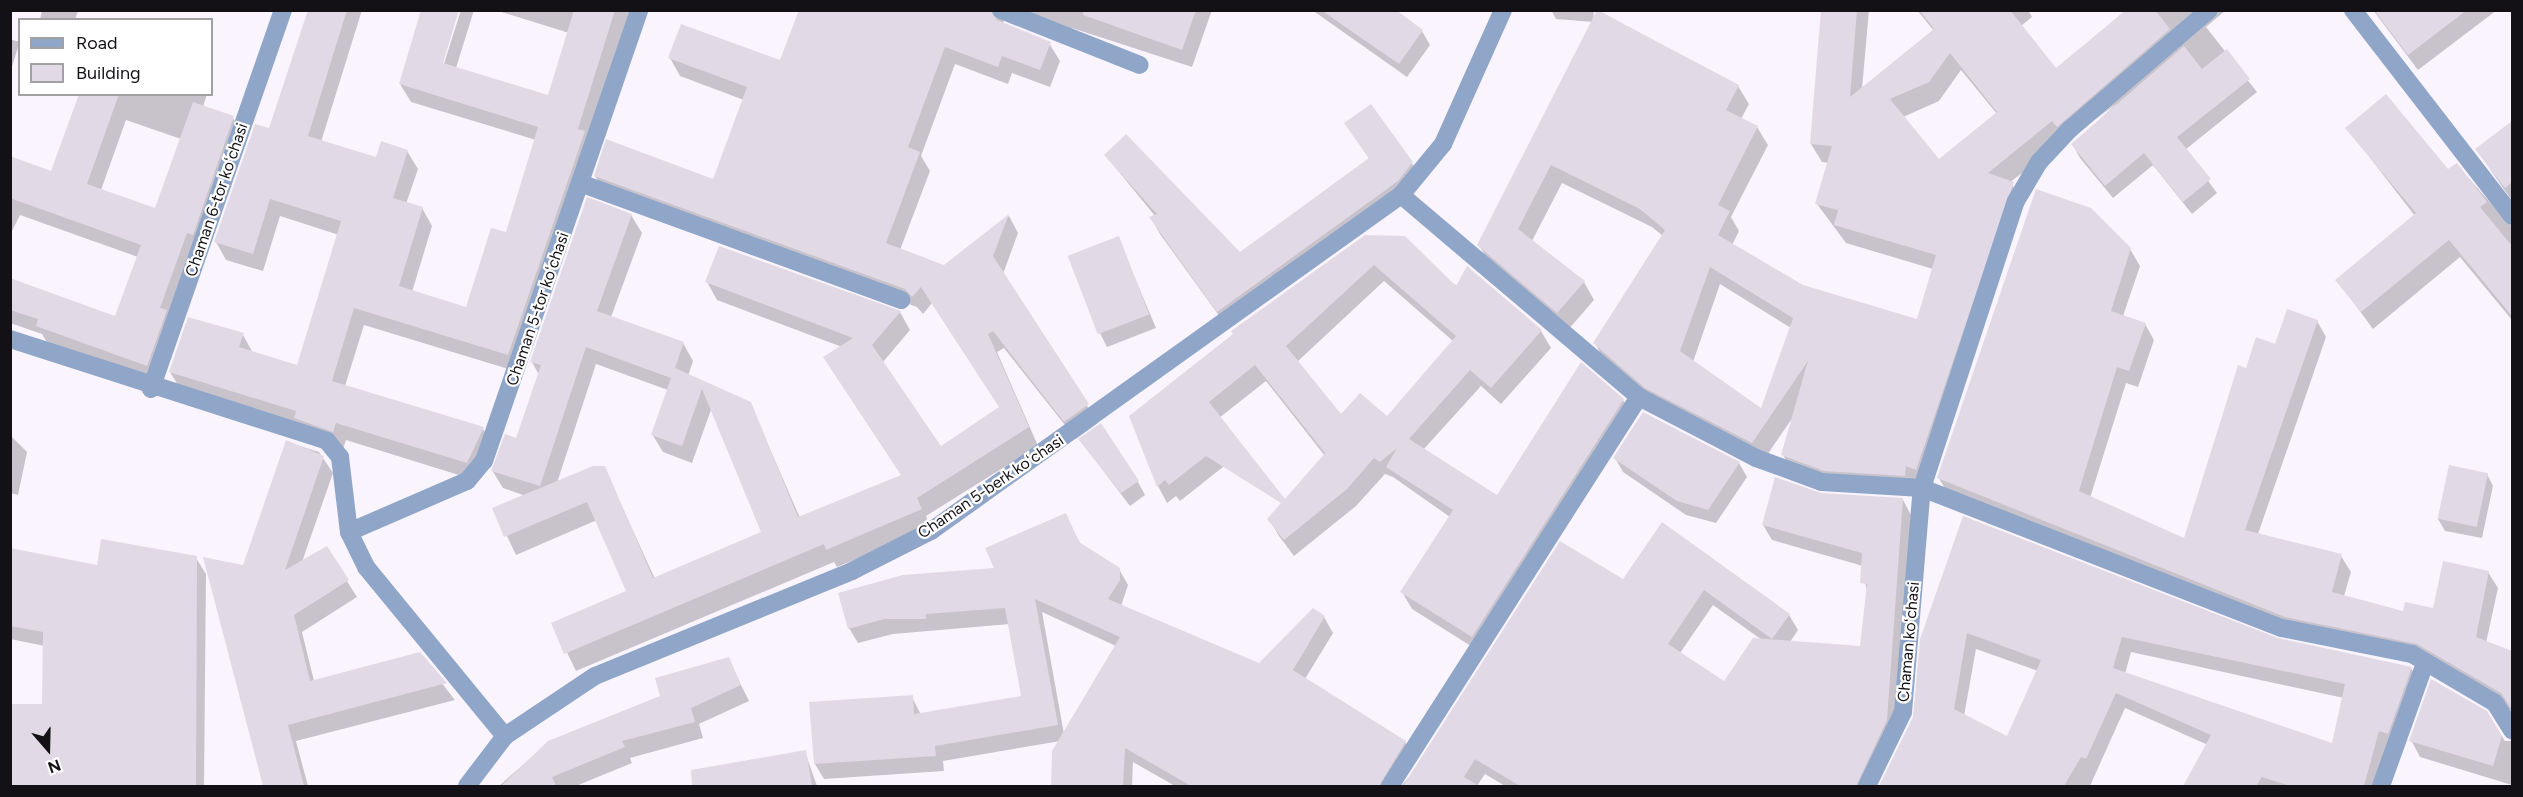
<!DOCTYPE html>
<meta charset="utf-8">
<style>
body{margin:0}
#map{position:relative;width:2523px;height:797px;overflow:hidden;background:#faf4fe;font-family:Figtree,sans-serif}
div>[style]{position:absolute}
.shadow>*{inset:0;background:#0003;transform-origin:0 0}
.building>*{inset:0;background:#e2d9e7;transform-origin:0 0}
.lane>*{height:18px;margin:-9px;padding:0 9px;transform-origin:9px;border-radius:9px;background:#8fa6c9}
.street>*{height:18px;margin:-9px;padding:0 9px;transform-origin:9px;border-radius:9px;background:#8fa6c9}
span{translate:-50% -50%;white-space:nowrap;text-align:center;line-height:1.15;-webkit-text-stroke:4.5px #fff;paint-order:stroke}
.street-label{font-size:16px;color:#141116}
.frame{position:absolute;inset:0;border:12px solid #141116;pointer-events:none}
.legend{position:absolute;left:18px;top:18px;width:195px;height:78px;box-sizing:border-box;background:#fff;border:2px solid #a1a0a2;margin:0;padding:8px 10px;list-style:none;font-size:18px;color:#141116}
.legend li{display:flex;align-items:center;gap:12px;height:30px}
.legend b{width:30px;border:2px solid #a1a0a2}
.north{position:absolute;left:18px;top:719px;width:60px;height:60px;-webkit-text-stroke:4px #fff;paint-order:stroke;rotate:160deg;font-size:16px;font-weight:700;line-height:24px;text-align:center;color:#141116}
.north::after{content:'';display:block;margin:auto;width:21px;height:27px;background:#141116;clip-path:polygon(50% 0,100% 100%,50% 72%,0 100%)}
</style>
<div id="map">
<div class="shadow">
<div style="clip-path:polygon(42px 10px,78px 10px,78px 11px,75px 20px,40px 20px)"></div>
<div style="clip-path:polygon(311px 10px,362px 10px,321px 142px,377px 159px,407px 151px,418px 169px,406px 204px,422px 208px,432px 226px,412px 292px,467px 308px,507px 234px,536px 140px,411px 102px,400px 84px,442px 70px,461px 10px,474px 10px,456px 68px,549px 97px,569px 33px,495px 10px,630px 10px,518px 372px,364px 325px,345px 386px,483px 429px,493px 447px,478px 481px,346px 440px,343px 449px,181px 390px,170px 372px,243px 335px,253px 353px,298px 367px,339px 235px,280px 216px,263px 271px,226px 260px,216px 242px,270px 130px)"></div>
<div style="clip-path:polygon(evenodd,801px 10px,1212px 10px,1192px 67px,1072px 28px,1069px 38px,1005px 19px,1002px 24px,1049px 43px,1060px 61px,1050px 87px,1012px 73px,1008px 84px,955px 64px,921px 156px,930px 171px,900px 250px,945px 267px,1009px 216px,1018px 233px,1003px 274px,1098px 423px,1076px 439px,1004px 348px,997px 352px,1038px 446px,926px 516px,931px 528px,837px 567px,834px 562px,576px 671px,553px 624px,628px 592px,597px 520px,516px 555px,494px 509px,526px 496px,503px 488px,492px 470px,517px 439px,539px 375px,532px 362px,631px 215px,642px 233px,611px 317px,683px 343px,693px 361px,688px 376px,750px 403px,800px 518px,902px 476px,825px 358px,842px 347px,717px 300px,707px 282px,900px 312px,910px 330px,883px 362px,940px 448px,1000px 408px,932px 303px,923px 314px,917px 307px,606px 194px,595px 176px,714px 180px,744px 100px,680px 76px,670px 58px,781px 62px,801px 10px,596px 364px,668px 390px,652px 434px,663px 452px,692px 463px,712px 407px,763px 532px,655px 579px,604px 467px,557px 483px,596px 364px)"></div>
<div style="clip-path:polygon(1393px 10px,1422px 31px,1430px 45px,1407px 77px,1312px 10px)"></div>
<div style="clip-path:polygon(evenodd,1551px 10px,1594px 10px,1593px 21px,1599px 11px,1738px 86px,1749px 104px,1741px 119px,1757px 127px,1768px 145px,1731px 217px,1739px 231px,1732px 245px,1803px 287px,1918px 321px,1933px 269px,1846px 243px,1817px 204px,1829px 163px,1822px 162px,1811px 144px,1822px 10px,1869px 10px,1862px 89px,1934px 31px,1917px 10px,2028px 10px,2032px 17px,2021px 26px,2056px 70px,2126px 10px,2226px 10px,2206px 27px,2257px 92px,2185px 150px,2217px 193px,2192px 214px,2153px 165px,2113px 198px,2080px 158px,2073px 145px,2116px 104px,2010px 182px,2024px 202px,1926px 488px,1794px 474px,1783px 455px,1793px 417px,1763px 461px,1657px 406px,1605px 362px,1595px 343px,1663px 236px,1652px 227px,1562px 183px,1532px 241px,1584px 282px,1594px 300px,1568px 330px,1490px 264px,1479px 245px,1593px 22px,1556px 19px,1551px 10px,1961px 70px,1997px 114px,1938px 161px,1903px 117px,1939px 101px,1961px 70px,1551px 10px,1720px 284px,1791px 328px,1762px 410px,1693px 362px,1720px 284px)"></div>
<div style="clip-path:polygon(2373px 10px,2497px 10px,2418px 70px)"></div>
<div style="left:10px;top:39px;width:10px;height:49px;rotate:17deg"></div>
<div style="clip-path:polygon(evenodd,80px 94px,207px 94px,203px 107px,233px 118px,243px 135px,157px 383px,48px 344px,42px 334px,10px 323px,10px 280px,116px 318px,138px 257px,20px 215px,10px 235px,10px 158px,52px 172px,80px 94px,126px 120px,181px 139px,156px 210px,101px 190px,126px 120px)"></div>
<div style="clip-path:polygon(2512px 123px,2512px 201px,2477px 150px)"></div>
<div style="clip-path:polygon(1346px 124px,1412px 163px,1421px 180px,1228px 328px,1160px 234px,1151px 218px,1155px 216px,1106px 156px,1240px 254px,1370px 160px)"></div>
<div style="clip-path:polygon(2347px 128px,2448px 171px,2457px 165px,2512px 227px,2512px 320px,2460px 257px,2373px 329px,2337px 280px,2415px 216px)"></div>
<div style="clip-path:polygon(evenodd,1365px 236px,1541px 331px,1551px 348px,1501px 404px,1481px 386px,1423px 450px,1497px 497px,1623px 400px,1633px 417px,1482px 653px,1412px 609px,1402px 592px,1450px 517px,1393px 477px,1385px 474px,1356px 506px,1294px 556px,1279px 536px,1269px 519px,1325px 456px,1266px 381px,1219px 418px,1242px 452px,1180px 501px,1176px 496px,1167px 503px,1158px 486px,1131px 417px,1365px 236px,1384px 281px,1453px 341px,1387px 418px,1341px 416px,1297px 362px,1384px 281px)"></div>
<div style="clip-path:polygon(1118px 238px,1156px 328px,1107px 347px,1100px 333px)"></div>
<div style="clip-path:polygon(2130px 249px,2140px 266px,2123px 316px,2145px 324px,2154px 340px,2138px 387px,2126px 383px,2090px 498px,2185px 540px,2247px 370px,2317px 321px,2326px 337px,2258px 534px,2341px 556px,2351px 572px,2344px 596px,2404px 612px,2434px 610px,2488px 572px,2498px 588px,2486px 643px,2512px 653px,2512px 711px,2428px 660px,2296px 633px,1948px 494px,1939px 478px)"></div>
<div style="clip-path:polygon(10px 435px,27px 452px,18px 495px,10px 493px)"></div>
<div style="clip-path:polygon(1080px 440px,1138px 482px,1145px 495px,1130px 506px)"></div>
<div style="clip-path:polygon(287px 442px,319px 452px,333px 473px,302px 562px,326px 548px,357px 597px,302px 632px,314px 681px,419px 654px,455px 700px,296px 741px,308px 786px,264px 786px,205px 559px,244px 566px)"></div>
<div style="clip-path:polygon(1615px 458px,1739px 463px,1747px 477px,1716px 523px,1686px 515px,1623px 472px)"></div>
<div style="clip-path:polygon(2487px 474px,2493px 486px,2482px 538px,2445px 531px,2438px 519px)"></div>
<div style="clip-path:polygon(evenodd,1821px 495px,1903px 500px,1911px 515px,1895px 736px,1871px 786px,1505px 786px,1485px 774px,1477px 786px,1401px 786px,1429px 755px,1623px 581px,1662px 525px,1789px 615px,1798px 630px,1790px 642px,1861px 648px,1867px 593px,1863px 566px,1772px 540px,1763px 525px,1821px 495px,1713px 605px,1762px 640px,1724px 683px,1680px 653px,1713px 605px)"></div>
<div style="clip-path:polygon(evenodd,1065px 515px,1081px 545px,1119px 569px,1128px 585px,1121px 606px,1259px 665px,1324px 617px,1333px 633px,1305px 679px,1405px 742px,1413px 757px,1396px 786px,1175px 786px,1133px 762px,1132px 786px,1053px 786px,1054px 752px,1060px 741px,943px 761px,944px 771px,824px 779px,815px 764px,912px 697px,921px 715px,1023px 698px,1010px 624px,893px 634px,858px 643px,849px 628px,997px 570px,1065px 515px,1042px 612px,1116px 646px,1064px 734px,1042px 612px)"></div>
<div style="clip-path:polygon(evenodd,1964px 518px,2277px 640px,2411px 668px,2420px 684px,2376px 786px,2185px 786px,2208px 745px,2125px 708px,2090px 786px,2006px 786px,2001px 781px,1996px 786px,1895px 786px,1887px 774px,1915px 717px,1964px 518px,1976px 649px,2038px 671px,2008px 739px,1964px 716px,1976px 649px,1964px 518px,2131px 652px,2344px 698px,2333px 745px,2125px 674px,2131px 652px)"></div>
<div style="clip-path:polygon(10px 550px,98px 566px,196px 558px,206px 574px,204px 786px,10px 786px,10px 705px,44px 705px,45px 646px,10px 639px)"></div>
<div style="clip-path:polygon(728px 659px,749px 701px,699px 724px,703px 738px,630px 758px,632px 763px,576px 786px,499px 786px,549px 742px,661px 696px)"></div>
<div style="clip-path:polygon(2486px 712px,2505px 741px,2512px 741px,2512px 785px,2420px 757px,2411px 740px)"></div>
<div style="clip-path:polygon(805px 752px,817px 786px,708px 786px,705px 769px)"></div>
</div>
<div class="building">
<div style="clip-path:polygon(308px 10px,347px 10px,308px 136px,376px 157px,381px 141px,408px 150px,393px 198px,423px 207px,399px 286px,466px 307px,491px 228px,506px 232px,538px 127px,399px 84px,421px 10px,459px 10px,443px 63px,548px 95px,574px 10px,615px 10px,578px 129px,585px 131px,508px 355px,354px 308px,332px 381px,484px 427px,467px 463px,336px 423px,333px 432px,294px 418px,296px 411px,169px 372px,188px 317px,244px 333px,239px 347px,297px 365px,341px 221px,270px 199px,253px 254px,214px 242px,255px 124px,269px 128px)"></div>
<div style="clip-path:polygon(799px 10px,990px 10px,997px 20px,1051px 42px,1040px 70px,1002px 56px,998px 67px,945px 47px,908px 147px,920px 152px,886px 243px,944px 265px,1009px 214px,993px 256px,1089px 404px,1064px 422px,993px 331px,988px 334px,1029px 427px,917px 498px,922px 509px,826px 550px,824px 544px,564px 654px,551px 623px,626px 591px,587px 502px,504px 537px,492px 508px,593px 466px,605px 466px,653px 578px,761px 532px,702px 389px,682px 446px,651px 435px,671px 378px,586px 347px,540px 486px,491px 471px,505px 434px,516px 438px,541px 365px,530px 362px,587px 197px,632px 214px,597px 311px,684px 342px,675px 368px,751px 402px,798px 517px,901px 475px,823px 357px,853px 338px,705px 282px,719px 246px,901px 311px,872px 345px,941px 446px,999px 407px,921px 287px,912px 297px,905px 289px,594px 176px,606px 139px,713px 179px,747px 87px,668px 58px,681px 24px,780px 60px)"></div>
<div style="clip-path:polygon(1084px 10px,1196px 10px,1182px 50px,1083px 15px)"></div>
<div style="clip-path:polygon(1321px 10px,1396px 10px,1423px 30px,1399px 64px)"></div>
<div style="clip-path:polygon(evenodd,1597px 10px,1739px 85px,1726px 110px,1758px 126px,1718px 205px,1730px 211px,1718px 235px,1803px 285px,1917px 319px,1936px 255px,1834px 225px,1838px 210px,1815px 204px,1832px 146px,1810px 144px,1821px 10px,1857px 10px,1850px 97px,1934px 29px,1919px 10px,2010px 10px,2056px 68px,2126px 10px,2155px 10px,2170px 29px,2057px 127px,2052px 121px,1988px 173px,2014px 182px,1916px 470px,1906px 466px,1905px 476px,1824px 471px,1781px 455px,1808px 361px,1752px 443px,1645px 388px,1593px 343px,1665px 230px,1640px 209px,1551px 165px,1518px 229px,1585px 281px,1557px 313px,1477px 245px,1597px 10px,1950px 53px,1997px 112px,1939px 159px,1890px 99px,1929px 82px,1950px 53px,1597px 10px,1710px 267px,1793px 318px,1761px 408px,1680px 351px,1710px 267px)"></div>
<div style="clip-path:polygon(2374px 10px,2467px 10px,2408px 55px)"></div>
<div style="clip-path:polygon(2184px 46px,2202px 69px,2227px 49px,2250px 79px,2177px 137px,2211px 179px,2183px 202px,2144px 153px,2105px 186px,2071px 144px)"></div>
<div style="clip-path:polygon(79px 94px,119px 94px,87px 184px,155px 208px,193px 102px,234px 116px,193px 235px,187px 233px,160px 308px,167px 310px,147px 366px,36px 326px,38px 319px,10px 310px,10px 278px,115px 316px,141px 245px,10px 198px,10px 156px,51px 171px)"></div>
<div style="clip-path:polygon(2386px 94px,2448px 169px,2457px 163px,2487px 202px,2480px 207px,2512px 246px,2512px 316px,2449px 240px,2361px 312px,2335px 280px,2416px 213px,2345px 128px)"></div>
<div style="clip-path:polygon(1371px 104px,1413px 162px,1398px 181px,1217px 312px,1149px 217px,1157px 214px,1104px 155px,1126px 134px,1240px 252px,1369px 158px,1344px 123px)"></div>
<div style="clip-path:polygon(2512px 121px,2512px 182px,2505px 188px,2475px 149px)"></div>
<div style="clip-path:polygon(2036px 189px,2091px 208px,2131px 248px,2111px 311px,2146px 323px,2129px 371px,2117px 367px,2079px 491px,2184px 538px,2238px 365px,2246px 368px,2256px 337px,2275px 344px,2287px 309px,2318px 320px,2245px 530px,2342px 554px,2332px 592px,2403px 611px,2405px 602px,2433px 608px,2443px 561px,2489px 571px,2476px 637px,2512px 651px,2511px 708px,2501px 693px,2417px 644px,2285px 617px,1937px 478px)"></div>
<div style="clip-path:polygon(evenodd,1365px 235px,1405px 236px,1456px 286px,1467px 266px,1542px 330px,1491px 388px,1470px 370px,1409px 439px,1497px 495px,1581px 362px,1624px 399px,1472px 637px,1400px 592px,1453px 510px,1386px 467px,1397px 448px,1380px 462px,1374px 458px,1347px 489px,1284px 540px,1267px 519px,1281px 503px,1206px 456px,1169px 485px,1165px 480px,1157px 487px,1129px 416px,1233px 334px,1231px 331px,1365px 235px,1374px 265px,1456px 336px,1387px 416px,1360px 393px,1341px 414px,1286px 346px,1374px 265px,1365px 235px,1255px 365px,1325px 453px,1285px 499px,1209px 402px,1255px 365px)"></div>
<div style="left:1119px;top:236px;width:84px;height:55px;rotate:69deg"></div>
<div style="clip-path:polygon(1643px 412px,1740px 462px,1708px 510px,1677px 501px,1613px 458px)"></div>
<div style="clip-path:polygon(1101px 423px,1139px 481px,1121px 493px,1078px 439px)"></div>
<div style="clip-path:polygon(286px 440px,324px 456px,285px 570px,327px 546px,349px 580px,294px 615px,310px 681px,420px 652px,447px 683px,288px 725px,304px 786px,263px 786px,203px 557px,243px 565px)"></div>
<div style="left:2449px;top:465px;width:40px;height:55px;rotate:12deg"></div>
<div style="clip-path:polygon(1775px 477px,1821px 493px,1903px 498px,1887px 720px,1856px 786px,1520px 786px,1475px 759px,1464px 777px,1479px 786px,1403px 786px,1560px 541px,1623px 579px,1662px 522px,1790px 614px,1772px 639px,1704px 590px,1668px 644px,1724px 681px,1753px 638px,1860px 646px,1867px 584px,1860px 583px,1862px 553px,1762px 525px)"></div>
<div style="clip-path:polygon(1066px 513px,1079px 542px,1120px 568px,1120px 580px,1108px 599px,1259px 663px,1313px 608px,1325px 616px,1293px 670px,1406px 741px,1379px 786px,1191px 786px,1125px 748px,1123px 786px,1051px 786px,1052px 751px,1120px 637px,1035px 599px,1058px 725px,935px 746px,936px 756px,814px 764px,809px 702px,913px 695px,914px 714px,1021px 696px,1005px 608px,926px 614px,926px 619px,884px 619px,848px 629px,838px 593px,903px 575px,994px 568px,985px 548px)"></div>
<div style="clip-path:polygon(evenodd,1963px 516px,2278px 638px,2412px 667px,2388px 734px,2379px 731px,2364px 786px,2290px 786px,2262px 777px,2256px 786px,2183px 786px,2211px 735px,2116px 693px,2086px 759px,2081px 757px,2064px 786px,1879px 786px,1913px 717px,1920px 639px,1963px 516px,1967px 633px,2041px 660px,2007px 736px,1954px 709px,1967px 633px,1963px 516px,2122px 637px,2345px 684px,2332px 743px,2113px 668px,2122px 637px)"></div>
<div style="clip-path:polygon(101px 539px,197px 556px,196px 786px,10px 786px,10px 704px,42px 704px,43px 632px,10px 626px,10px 548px,97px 565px)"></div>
<div style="clip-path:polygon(729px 657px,741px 685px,691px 708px,695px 722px,622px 741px,625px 747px,552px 777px,556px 786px,501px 786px,548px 741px,660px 696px,655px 678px)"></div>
<div style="clip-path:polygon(2431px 679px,2487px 711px,2502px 736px,2493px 766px,2409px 741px)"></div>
<div style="clip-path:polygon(806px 750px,812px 786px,692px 786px,691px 770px)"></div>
</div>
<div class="lane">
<div style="left:1001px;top:10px;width:149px;rotate:21.6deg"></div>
<div style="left:580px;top:183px;width:342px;rotate:20deg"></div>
</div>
<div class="street">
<div style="left:2353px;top:10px;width:260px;rotate:52.3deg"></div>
<div style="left:1401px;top:195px;width:312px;rotate:40.3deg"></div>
<div style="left:1639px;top:397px;width:132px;rotate:27.5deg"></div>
<div style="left:1756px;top:458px;width:70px;rotate:20deg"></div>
<div style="left:1822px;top:482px;width:100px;rotate:3.4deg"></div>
<div style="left:1922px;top:488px;width:386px;rotate:21.3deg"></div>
<div style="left:2282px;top:628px;width:133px;rotate:11.3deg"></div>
<div style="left:2412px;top:654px;width:96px;rotate:30.6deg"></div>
<div style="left:2495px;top:703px;width:32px;rotate:58deg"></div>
<div style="left:10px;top:339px;width:333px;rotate:17.8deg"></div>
<div style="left:327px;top:441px;width:21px;rotate:51deg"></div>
<div style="left:340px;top:457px;width:76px;rotate:83.2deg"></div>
<div style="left:349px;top:532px;width:39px;rotate:64deg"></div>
<div style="left:366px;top:567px;width:219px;rotate:50.6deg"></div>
<div style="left:151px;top:389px;width:401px;rotate:-70.8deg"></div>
<div style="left:349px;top:532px;width:129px;rotate:-23.4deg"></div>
<div style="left:467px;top:481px;width:26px;rotate:-50deg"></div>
<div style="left:484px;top:461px;width:477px;rotate:-71deg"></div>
<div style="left:467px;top:786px;width:63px;rotate:-52.8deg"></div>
<div style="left:505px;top:736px;width:108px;rotate:-33.7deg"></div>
<div style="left:595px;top:676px;width:278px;rotate:-22.2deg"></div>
<div style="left:852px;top:571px;width:89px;rotate:-26.9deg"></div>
<div style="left:931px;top:531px;width:578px;rotate:-35.56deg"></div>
<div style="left:1401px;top:195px;width:66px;rotate:-50.5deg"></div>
<div style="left:1443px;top:144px;width:147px;rotate:-65.9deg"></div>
<div style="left:1390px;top:786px;width:462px;rotate:-57.4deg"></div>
<div style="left:1867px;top:786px;width:82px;rotate:-64.1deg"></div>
<div style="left:1903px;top:712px;width:225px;rotate:-85.2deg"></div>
<div style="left:1922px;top:488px;width:302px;rotate:-71.9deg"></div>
<div style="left:2016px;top:201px;width:45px;rotate:-59.5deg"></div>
<div style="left:2039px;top:162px;width:44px;rotate:-46.8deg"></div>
<div style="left:2069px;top:130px;width:184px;rotate:-40.6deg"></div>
<div style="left:2381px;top:786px;width:127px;rotate:-70.3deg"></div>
</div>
<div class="street-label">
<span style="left:217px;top:200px;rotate:-71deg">Chaman 6-tor koʻchasi</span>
<span style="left:538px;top:309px;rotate:-71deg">Chaman 5-tor koʻchasi</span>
<span style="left:991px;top:487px;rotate:-34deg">Chaman 5-berk koʻchasi</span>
<span style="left:1909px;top:642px;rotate:-85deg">Chaman koʻchasi</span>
</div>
<div class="frame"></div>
<ul class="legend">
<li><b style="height:8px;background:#8fa6c9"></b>Road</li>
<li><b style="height:16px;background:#e2d9e7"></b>Building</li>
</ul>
<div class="north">N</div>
</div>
